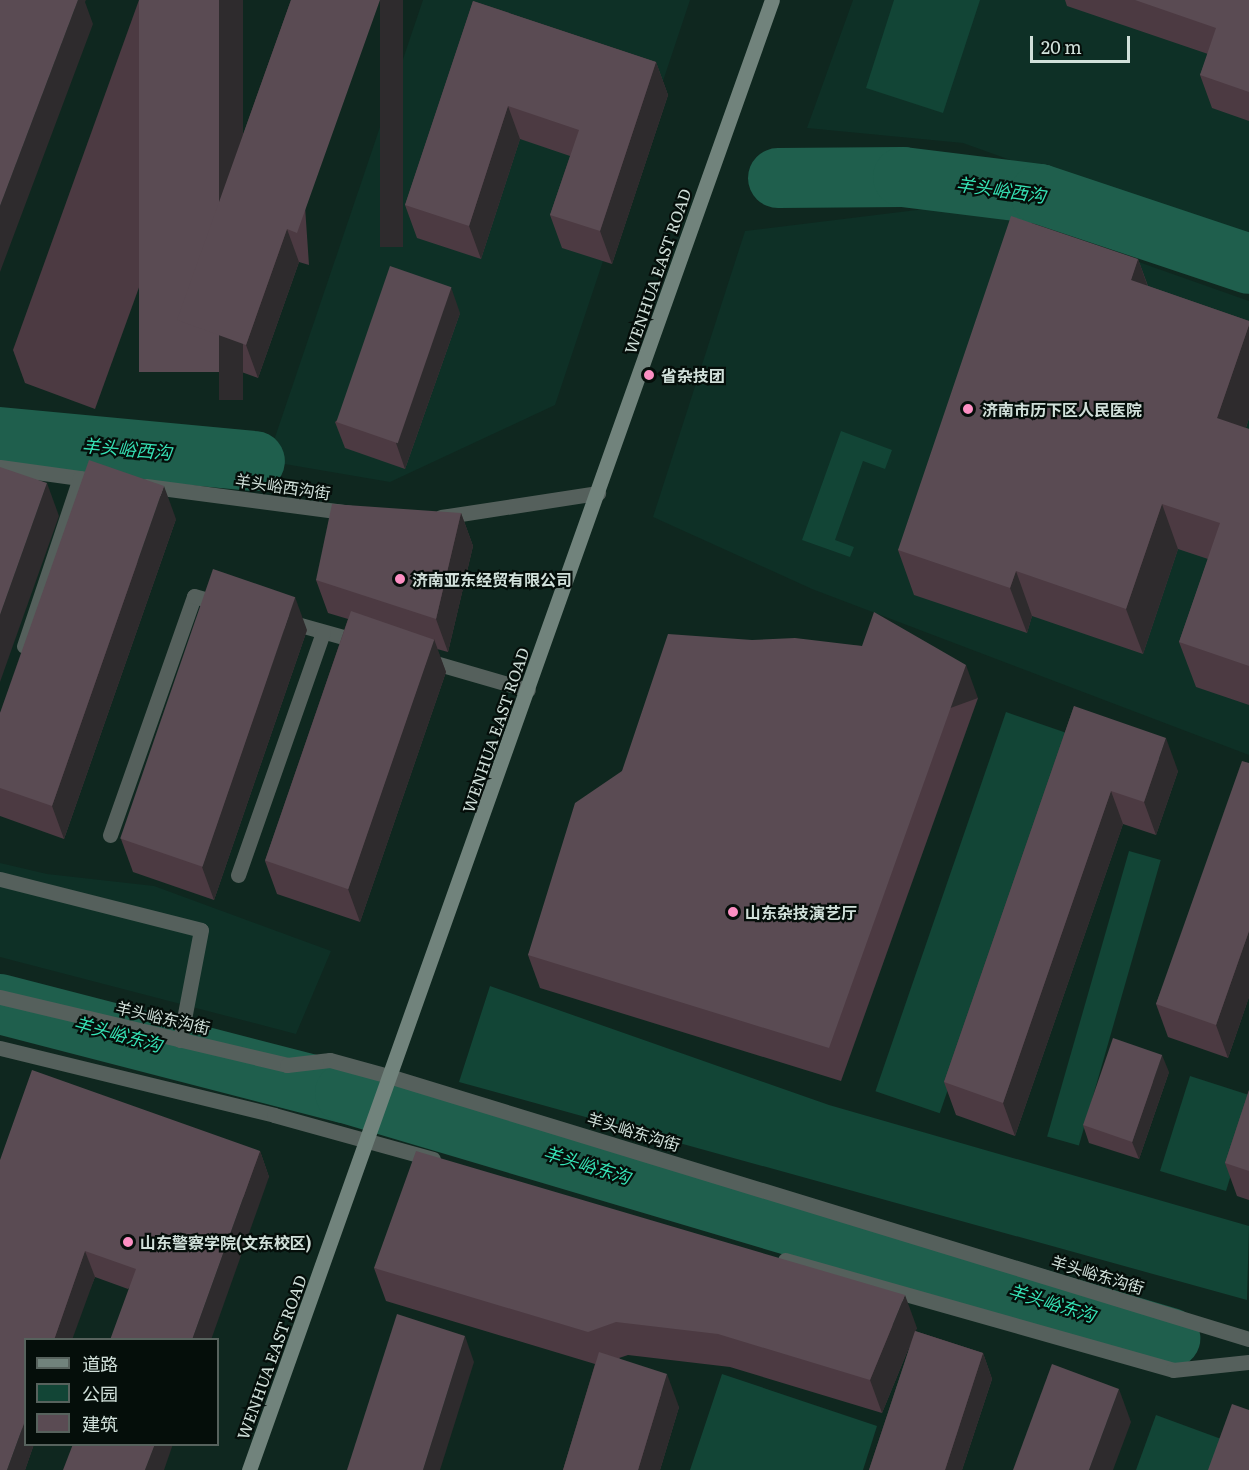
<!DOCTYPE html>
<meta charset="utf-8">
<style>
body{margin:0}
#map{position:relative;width:1249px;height:1470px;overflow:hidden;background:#0f271f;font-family:Literata,"Noto Sans SC",serif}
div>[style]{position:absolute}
.built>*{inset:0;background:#0e3026}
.green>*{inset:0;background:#124536;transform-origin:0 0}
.river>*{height:60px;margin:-30px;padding:0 30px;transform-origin:30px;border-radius:30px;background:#1f5f4d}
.street>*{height:15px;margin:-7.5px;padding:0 7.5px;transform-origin:7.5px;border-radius:7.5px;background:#55605c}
.secondary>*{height:15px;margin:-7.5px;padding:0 7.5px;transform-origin:7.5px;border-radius:7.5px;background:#71837c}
.wall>*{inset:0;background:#4c3a42}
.shaded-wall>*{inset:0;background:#2e2b2d;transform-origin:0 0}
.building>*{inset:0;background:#5a4b53;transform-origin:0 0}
.dots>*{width:16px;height:16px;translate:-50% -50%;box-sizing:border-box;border:3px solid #050e0a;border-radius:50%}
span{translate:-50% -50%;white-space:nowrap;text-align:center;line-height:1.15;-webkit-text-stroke:4.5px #050e0a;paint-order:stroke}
.street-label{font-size:16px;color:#d1e0da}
.poi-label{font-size:16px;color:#d1e0da;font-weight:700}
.left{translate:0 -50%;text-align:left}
.water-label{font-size:18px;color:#36e3b6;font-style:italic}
.legend{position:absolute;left:24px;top:1338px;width:195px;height:108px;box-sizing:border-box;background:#050e0a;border:2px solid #57625d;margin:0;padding:8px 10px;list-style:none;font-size:18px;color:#d1e0da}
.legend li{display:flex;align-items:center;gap:12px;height:30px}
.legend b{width:30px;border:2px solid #57625d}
.scale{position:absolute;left:1030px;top:36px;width:100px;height:27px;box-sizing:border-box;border:3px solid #d1e0da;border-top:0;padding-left:8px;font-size:18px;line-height:21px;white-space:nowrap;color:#d1e0da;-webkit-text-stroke:4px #050e0a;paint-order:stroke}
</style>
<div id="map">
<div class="built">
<div style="clip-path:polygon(423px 0,690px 0,555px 405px,390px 482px,267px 461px)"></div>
<div style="clip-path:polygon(853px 0,1249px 0,1249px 246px,963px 143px,807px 128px)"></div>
<div style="clip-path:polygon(941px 207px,1034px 225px,1249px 301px,1249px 755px,812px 589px,653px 517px,745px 231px)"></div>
<div style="clip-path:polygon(0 863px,47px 874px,154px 886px,331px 951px,296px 1034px,0 957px)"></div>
</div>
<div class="green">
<div style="clip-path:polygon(894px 0,980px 0,943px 113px,866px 88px)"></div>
<div style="clip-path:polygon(841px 431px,892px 450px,885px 469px,863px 461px,835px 540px,854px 547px,850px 557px,802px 540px)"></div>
<div style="left:1006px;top:712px;width:68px;height:401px;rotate:19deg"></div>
<div style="left:1129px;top:851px;width:33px;height:297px;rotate:16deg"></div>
<div style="clip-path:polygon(490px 986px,829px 1105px,1249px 1226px,1247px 1300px,459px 1082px)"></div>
<div style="clip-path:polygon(1190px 1076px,1249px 1095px,1249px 1116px,1226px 1191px,1160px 1171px)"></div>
<div style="clip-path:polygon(722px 1374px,877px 1426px,863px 1470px,690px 1470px)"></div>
<div style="clip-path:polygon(1156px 1415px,1224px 1440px,1213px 1470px,1136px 1470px)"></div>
</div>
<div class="river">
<div style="left:778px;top:178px;width:125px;rotate:-0.5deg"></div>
<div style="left:903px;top:177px;width:138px;rotate:7.1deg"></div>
<div style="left:1040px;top:194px;width:220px;rotate:18.5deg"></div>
<div style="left:0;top:437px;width:256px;rotate:5.4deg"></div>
<div style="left:0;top:1004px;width:356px;rotate:14.5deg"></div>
<div style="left:345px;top:1093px;width:861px;rotate:16.54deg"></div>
</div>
<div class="street">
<div style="left:0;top:467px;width:102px;rotate:7.9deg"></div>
<div style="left:146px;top:486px;width:207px;rotate:7.5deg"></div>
<div style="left:441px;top:517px;width:159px;rotate:-8.7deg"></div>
<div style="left:286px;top:621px;width:78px;rotate:15.6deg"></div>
<div style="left:24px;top:646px;width:177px;rotate:-71.6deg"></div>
<div style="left:425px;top:660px;width:107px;rotate:16.2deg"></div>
<div style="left:110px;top:835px;width:253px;rotate:-70.6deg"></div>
<div style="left:194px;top:596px;width:29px;rotate:16deg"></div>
<div style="left:238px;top:875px;width:257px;rotate:-70.7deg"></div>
<div style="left:0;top:879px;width:207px;rotate:14.2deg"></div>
<div style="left:201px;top:930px;width:112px;rotate:100.8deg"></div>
<div style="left:0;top:997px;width:295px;rotate:13.3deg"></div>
<div style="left:287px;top:1065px;width:43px;rotate:-6.6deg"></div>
<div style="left:330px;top:1060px;width:64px;rotate:15.3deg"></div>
<div style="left:392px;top:1077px;width:896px;rotate:17deg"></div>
<div style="left:0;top:1048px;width:282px;rotate:13.7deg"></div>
<div style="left:274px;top:1115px;width:165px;rotate:15.5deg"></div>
<div style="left:785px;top:1260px;width:403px;rotate:15.8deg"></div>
<div style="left:1173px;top:1370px;width:76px;rotate:-6deg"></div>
</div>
<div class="secondary">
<div style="left:249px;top:1470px;width:1560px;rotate:-70.42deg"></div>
</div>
<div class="wall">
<div style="clip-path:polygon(139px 0,243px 0,95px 409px,25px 383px,13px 350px)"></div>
<div style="clip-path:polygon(291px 0,309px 265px,299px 262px,258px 378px,189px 353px,177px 320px)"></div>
<div style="clip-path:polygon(1065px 0,1249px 0,1249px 121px,1212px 108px,1200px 75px,1208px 54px,1067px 6px)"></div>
<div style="clip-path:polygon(473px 1px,656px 62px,668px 95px,612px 264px,562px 248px,550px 215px,570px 156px,520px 139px,481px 259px,417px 238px,405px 205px)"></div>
<div style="clip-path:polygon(1138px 259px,1148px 286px,1249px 321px,1249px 418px,1246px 428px,1249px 429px,1249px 705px,1196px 687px,1179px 642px,1208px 559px,1178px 549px,1143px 654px,1032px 616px,1027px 633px,914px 595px,898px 550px)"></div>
<div style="clip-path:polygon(460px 313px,405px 469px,345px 448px,335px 422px)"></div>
<div style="clip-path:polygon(461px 513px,473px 546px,448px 652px,437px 649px,446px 672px,360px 922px,277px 894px,265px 861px,348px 619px,328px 613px,316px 580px)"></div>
<div style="clip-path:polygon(176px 519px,64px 839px,0 816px,0 713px)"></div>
<div style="clip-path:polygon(307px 630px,214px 900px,133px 872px,121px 839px)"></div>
<div style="clip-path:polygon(752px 640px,862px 646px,978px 698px,841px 1081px,540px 988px,528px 955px,622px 771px)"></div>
<div style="clip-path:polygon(1074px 706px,1178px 771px,1156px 835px,1123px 824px,1015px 1136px,956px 1115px,944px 1082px)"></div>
<div style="clip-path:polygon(1249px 763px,1249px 997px,1228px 1058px,1168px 1037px,1156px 1004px)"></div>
<div style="clip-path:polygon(1169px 1072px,1139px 1159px,1089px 1143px,1083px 1125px)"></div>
<div style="clip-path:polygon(1249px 1090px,1249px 1200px,1237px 1196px,1225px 1163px)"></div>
<div style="clip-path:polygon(260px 1151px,269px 1177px,128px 1289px,95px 1277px,26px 1444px,34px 1444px,25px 1470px,0 1160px)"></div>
<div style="clip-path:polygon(374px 1268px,917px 1328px,915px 1331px,983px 1353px,992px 1379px,962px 1470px,869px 1470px,912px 1340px,882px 1413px,730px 1367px,628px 1355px,619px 1358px,679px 1407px,660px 1470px,563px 1470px,595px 1364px,386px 1301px)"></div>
</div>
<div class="shaded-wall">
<div style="clip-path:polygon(78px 0,86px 0,85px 2px,93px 24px,0 272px,0 206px)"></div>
<div style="left:219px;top:0;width:24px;height:400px"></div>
<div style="left:380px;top:0;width:23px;height:247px"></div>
<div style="clip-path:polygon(656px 62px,668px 95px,612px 264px,600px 231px)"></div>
<div style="clip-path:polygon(508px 106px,520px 139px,481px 259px,469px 226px)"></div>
<div style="clip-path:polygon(287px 229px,299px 262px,258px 378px,246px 345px)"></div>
<div style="clip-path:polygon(1138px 259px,1154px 304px,1131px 280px)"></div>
<div style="clip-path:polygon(451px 287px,460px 313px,405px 469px,396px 443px)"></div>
<div style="clip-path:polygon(1249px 325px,1249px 418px,1234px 463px,1217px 418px)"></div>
<div style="clip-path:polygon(47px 483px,59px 516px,0 682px,0 615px)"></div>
<div style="clip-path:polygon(164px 486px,176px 519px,64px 839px,52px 806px)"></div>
<div style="clip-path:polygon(1162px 504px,1178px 549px,1143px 654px,1126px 609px)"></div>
<div style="clip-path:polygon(461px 513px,473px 546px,448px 652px,436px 619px)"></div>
<div style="clip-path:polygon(1016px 571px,1032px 616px,1027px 633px,1010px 588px)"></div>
<div style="clip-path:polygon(295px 597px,307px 630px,214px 900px,202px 867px)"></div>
<div style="clip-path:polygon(434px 639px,446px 672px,360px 922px,348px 889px)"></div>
<div style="left:966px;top:665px;width:35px;height:407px;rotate:70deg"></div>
<div style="clip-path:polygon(1166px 738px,1178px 771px,1156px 835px,1144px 802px)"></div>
<div style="clip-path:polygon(1111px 791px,1123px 824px,1015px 1136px,1003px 1103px)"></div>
<div style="clip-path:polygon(1249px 931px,1249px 997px,1228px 1058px,1216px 1025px)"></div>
<div style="clip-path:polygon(1162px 1055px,1169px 1072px,1139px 1159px,1132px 1142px)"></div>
<div style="clip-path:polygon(260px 1151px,269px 1177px,211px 1340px,192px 1340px)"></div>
<div style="clip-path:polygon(85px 1251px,95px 1277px,72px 1340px,54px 1340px)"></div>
<div style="clip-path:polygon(905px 1295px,917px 1328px,882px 1413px,870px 1380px)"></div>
<div style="clip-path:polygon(465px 1336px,474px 1362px,440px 1470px,423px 1470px)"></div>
<div style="clip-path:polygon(983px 1353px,992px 1379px,962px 1470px,945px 1470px)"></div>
<div style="clip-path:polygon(667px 1374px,679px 1407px,660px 1470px,638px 1470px)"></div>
<div style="clip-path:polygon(1119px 1389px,1131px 1422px,1113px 1470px,1089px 1470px)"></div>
<div style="clip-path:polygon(26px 1418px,26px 1444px,34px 1444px,25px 1470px,7px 1470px)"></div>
<div style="clip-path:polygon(155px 1444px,173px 1444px,164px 1470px,145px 1470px)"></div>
</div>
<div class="building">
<div style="clip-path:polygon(0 0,78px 0,0 206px)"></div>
<div style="left:139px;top:0;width:80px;height:372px"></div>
<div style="clip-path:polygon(291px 0,380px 0,297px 233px,287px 229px,246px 345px,177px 320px)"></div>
<div style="clip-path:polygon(1135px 0,1249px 0,1249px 92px,1200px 75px,1216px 28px)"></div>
<div style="clip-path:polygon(473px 1px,656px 62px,600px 231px,550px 215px,579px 130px,508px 106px,469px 226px,405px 205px)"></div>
<div style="clip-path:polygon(1011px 216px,1138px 259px,1131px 280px,1249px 321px,1249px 325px,1217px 418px,1249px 429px,1249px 666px,1179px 642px,1220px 523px,1162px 504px,1126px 609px,1016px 571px,1010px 588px,898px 550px)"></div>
<div style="left:390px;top:266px;width:65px;height:165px;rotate:19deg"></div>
<div style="clip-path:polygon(89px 460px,164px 486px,52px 806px,0 788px,0 713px)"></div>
<div style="clip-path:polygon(0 467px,47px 483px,0 615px)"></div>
<div style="clip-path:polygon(332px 504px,461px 513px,436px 619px,316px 580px)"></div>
<div style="left:213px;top:569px;width:87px;height:285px;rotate:19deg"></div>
<div style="left:351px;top:611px;width:88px;height:264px;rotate:19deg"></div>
<div style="clip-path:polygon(874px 612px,966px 665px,829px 1048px,528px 955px,575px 803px,622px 771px,668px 634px,752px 640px,795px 638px,862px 646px)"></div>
<div style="clip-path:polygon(1074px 706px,1166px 738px,1144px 802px,1111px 791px,1003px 1103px,944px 1082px)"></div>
<div style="clip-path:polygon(1242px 761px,1249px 763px,1249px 931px,1216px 1025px,1156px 1004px)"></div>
<div style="left:1113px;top:1038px;width:52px;height:92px;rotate:19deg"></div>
<div style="clip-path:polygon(32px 1070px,260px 1151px,192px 1340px,110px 1340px,136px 1269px,85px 1251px,54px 1340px,26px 1340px,26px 1418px,7px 1470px,0 1470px,0 1160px)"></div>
<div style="clip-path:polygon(1249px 1090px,1249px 1171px,1225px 1163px)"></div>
<div style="clip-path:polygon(416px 1151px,905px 1295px,870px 1380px,718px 1334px,616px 1322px,588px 1332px,374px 1268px)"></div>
<div style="clip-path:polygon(397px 1314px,465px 1336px,423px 1470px,347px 1470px)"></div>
<div style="clip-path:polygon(915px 1331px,983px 1353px,945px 1470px,869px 1470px)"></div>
<div style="clip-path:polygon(599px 1352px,667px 1374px,638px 1470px,563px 1470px)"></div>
<div style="clip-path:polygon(1052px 1364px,1119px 1389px,1089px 1470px,1013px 1470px)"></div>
<div style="clip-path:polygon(1232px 1404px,1249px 1410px,1249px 1470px,1208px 1470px)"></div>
<div style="clip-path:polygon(73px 1444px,155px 1444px,145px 1470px,63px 1470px)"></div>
</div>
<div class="dots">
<div style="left:649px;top:375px;background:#fc8fc3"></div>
<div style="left:968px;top:409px;background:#fc8fc3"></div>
<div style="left:400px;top:579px;background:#fc8fc3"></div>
<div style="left:733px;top:912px;background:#fc8fc3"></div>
<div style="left:128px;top:1242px;background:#fc8fc3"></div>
</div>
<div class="street-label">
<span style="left:657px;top:271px;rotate:-71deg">WENHUA EAST ROAD</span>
<span style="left:283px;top:486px;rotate:8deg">羊头峪西沟街</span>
<span style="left:495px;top:730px;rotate:-71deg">WENHUA EAST ROAD</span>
<span style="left:163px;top:1017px;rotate:13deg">羊头峪东沟街</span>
<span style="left:634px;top:1131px;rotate:17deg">羊头峪东沟街</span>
<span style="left:1098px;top:1274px;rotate:17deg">羊头峪东沟街</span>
<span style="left:271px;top:1357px;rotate:-70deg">WENHUA EAST ROAD</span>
</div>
<div class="poi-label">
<span class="left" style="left:661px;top:375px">省杂技团</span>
<span class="left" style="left:982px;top:409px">济南市历下区人民医院</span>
<span class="left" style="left:412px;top:579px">济南亚东经贸有限公司</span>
<span class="left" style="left:745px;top:912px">山东杂技演艺厅</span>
<span class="left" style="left:140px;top:1242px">山东警察学院(文东校区)</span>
</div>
<div class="water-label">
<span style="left:1001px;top:190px;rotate:8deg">羊头峪西沟</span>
<span style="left:127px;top:449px;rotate:5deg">羊头峪西沟</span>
<span style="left:118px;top:1034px;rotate:15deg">羊头峪东沟</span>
<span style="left:587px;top:1165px;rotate:17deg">羊头峪东沟</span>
<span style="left:1052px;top:1303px;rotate:17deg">羊头峪东沟</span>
</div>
<ul class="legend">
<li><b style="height:8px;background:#71837c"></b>道路</li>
<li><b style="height:16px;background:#124536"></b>公园</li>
<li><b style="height:16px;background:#5a4b53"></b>建筑</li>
</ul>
<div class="scale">20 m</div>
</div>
